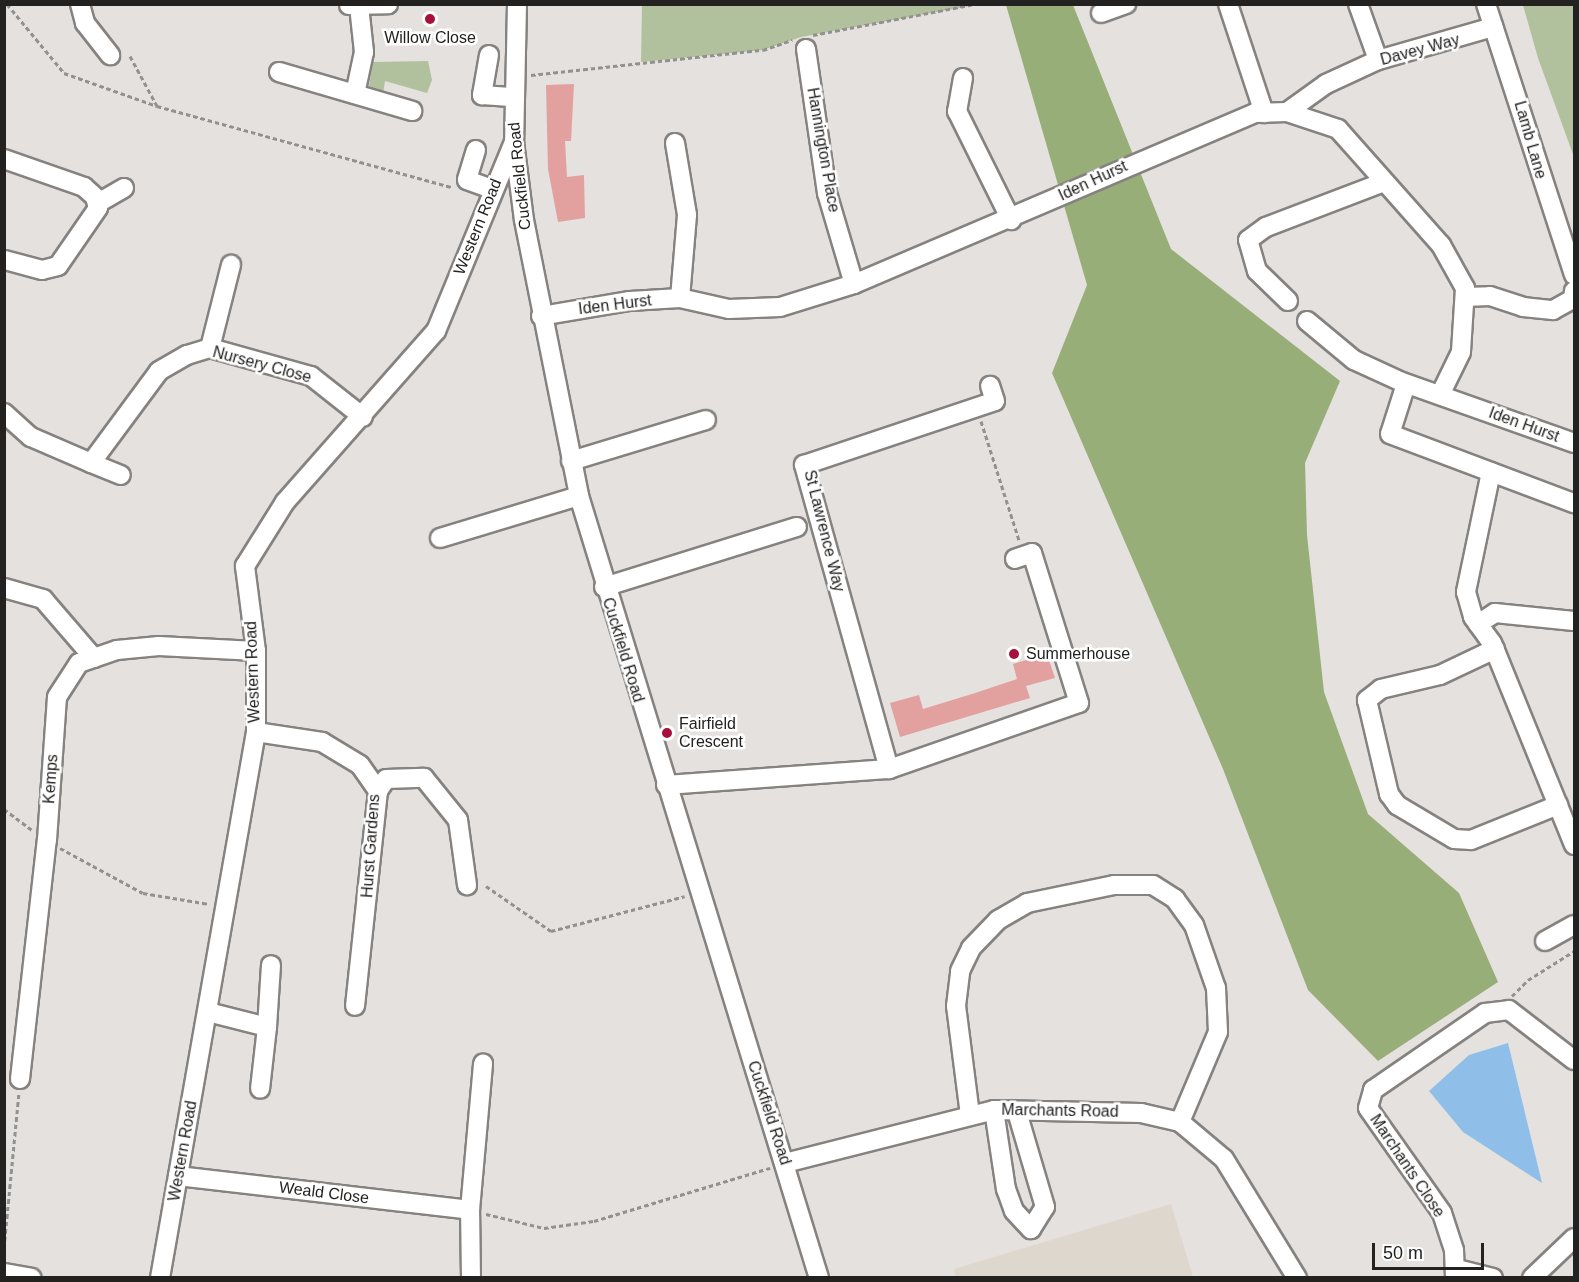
<!DOCTYPE html>
<style>
body{margin:0}
#map{position:relative;width:1579px;height:1282px;overflow:hidden;background:#e4e1de;font-family:Helvetica,sans-serif}
div>[style]{position:absolute}
.built>*{inset:0;background:#ded7cd}
.green>*{inset:0;background:#b1c09d}
.forest>*{inset:0;background:#98ae79}
.water>*{inset:0;background:#8fbfe9}
.building>*{inset:0;background:#e2a19f}
.path>*{height:3px;margin-top:-1.5px;transform-origin:0;background:repeating-linear-gradient(90deg,#93918f 0 4.5px,transparent 0 7.5px)}
.roads{filter:drop-shadow(2px 0 #85827f) drop-shadow(-2px 0 #85827f) drop-shadow(0 2px #85827f) drop-shadow(0 -2px #85827f)}
.minor>*{height:18px;margin:-9px;padding:0 9px;transform-origin:9px;border-radius:9px;background:#fff}
.dots>*{width:16px;height:16px;translate:-50% -50%;box-sizing:border-box;border:3px solid #fff;border-radius:50%}
span{translate:-50% -50%;white-space:nowrap;text-align:center;line-height:1.15;-webkit-text-stroke:5px #fff;paint-order:stroke}
.poi-label{font-size:16px;color:#232221}
.left{translate:0 -50%;text-align:left}
.street-label{font-size:16px;color:#232221}
.frame{position:absolute;inset:0;border:6px solid #232221;pointer-events:none}
.scale{position:absolute;left:1372px;top:1243px;width:112px;height:27px;box-sizing:border-box;border:3px solid #232221;border-top:0;padding-left:8px;font-size:18px;line-height:21px;white-space:nowrap;color:#232221;-webkit-text-stroke:4px #fff;paint-order:stroke}
</style>
<div id="map">
<div class="built">
<div style="clip-path:polygon(1171px 1204px,1193px 1277px,956px 1277px,954px 1269px)"></div>
</div>
<div class="green">
<div style="clip-path:polygon(642px 5px,642px 4px,975px 5px,801px 37px,763px 50px,641px 62px)"></div>
<div style="clip-path:polygon(1523px 5px,1574px 5px,1574px 157px,1538px 58px)"></div>
<div style="clip-path:polygon(428px 61px,432px 80px,427px 93px,385px 81px,383px 94px,369px 86px,373px 62px)"></div>
</div>
<div class="forest">
<div style="clip-path:polygon(1006px 5px,1073px 5px,1171px 249px,1340px 381px,1305px 463px,1307px 535px,1324px 692px,1368px 814px,1459px 893px,1498px 982px,1378px 1061px,1308px 990px,1223px 769px,1052px 373px,1087px 285px)"></div>
</div>
<div class="water">
<div style="clip-path:polygon(1508px 1043px,1542px 1183px,1463px 1132px,1429px 1091px,1469px 1055px)"></div>
</div>
<div class="building">
<div style="clip-path:polygon(574px 84px,571px 141px,565px 141px,567px 177px,584px 175px,585px 218px,558px 222px,548px 169px,546px 85px)"></div>
<div style="clip-path:polygon(1047px 654px,1055px 678px,1026px 686px,1030px 698px,900px 737px,890px 703px,919px 695px,923px 709px,972px 694px,1017px 679px,1013px 664px)"></div>
</div>
<div class="path">
<div style="left:7px;top:4px;width:89px;rotate:50.4deg"></div>
<div style="left:64px;top:73px;width:99px;rotate:19.5deg"></div>
<div style="left:813px;top:35px;width:166px;rotate:-10.8deg"></div>
<div style="left:130px;top:56px;width:57px;rotate:61.6deg"></div>
<div style="left:157px;top:106px;width:306px;rotate:15.4deg"></div>
<div style="left:531px;top:75px;width:233px;rotate:-6.2deg"></div>
<div style="left:763px;top:50px;width:31px;rotate:-19deg"></div>
<div style="left:981px;top:421px;width:125px;rotate:72.3deg"></div>
<div style="left:4px;top:809px;width:35px;rotate:37deg"></div>
<div style="left:60px;top:848px;width:94px;rotate:28.5deg"></div>
<div style="left:143px;top:893px;width:67px;rotate:9.5deg"></div>
<div style="left:486px;top:886px;width:79px;rotate:34.7deg"></div>
<div style="left:551px;top:931px;width:138px;rotate:-14.6deg"></div>
<div style="left:1512px;top:996px;width:23px;rotate:-45deg"></div>
<div style="left:1528px;top:980px;width:54px;rotate:-32.2deg"></div>
<div style="left:486px;top:1214px;width:60px;rotate:13.6deg"></div>
<div style="left:544px;top:1228px;width:50px;rotate:-8deg"></div>
<div style="left:594px;top:1221px;width:184px;rotate:-16.8deg"></div>
<div style="left:4px;top:1248px;width:156px;rotate:-84.5deg"></div>
</div>
<div class="roads">
<div class="minor">
<div style="left:80px;top:4px;width:20px;rotate:75deg"></div>
<div style="left:85px;top:23px;width:41px;rotate:52deg"></div>
<div style="left:517px;top:4px;width:138px;rotate:91.2deg"></div>
<div style="left:514px;top:142px;width:79px;rotate:82.7deg"></div>
<div style="left:524px;top:220px;width:281px;rotate:78.7deg"></div>
<div style="left:579px;top:496px;width:818px;rotate:72.94deg"></div>
<div style="left:1228px;top:4px;width:115px;rotate:71.7deg"></div>
<div style="left:1358px;top:4px;width:59px;rotate:70.3deg"></div>
<div style="left:1486px;top:4px;width:285px;rotate:72deg"></div>
<div style="left:349px;top:5px;width:39px;rotate:-1deg"></div>
<div style="left:1101px;top:13px;width:27px;rotate:-20deg"></div>
<div style="left:806px;top:49px;width:146px;rotate:81.7deg"></div>
<div style="left:827px;top:193px;width:95px;rotate:73.5deg"></div>
<div style="left:489px;top:55px;width:41px;rotate:99.9deg"></div>
<div style="left:482px;top:95px;width:32px;rotate:4deg"></div>
<div style="left:279px;top:72px;width:139px;rotate:16.3deg"></div>
<div style="left:963px;top:78px;width:34px;rotate:100deg"></div>
<div style="left:957px;top:111px;width:122px;rotate:63.6deg"></div>
<div style="left:355px;top:94px;width:43px;rotate:-77.9deg"></div>
<div style="left:364px;top:52px;width:46px;rotate:-96.2deg"></div>
<div style="left:1287px;top:112px;width:48px;rotate:-35.7deg"></div>
<div style="left:1326px;top:84px;width:57px;rotate:-24.8deg"></div>
<div style="left:1378px;top:60px;width:120px;rotate:-16deg"></div>
<div style="left:675px;top:143px;width:73px;rotate:80.5deg"></div>
<div style="left:687px;top:215px;width:83px;rotate:94.8deg"></div>
<div style="left:476px;top:150px;width:31px;rotate:107deg"></div>
<div style="left:467px;top:180px;width:27px;rotate:20deg"></div>
<div style="left:4px;top:159px;width:85px;rotate:19.3deg"></div>
<div style="left:84px;top:187px;width:15px;rotate:42deg"></div>
<div style="left:95px;top:197px;width:11px;rotate:75deg"></div>
<div style="left:98px;top:208px;width:70px;rotate:124.6deg"></div>
<div style="left:58px;top:266px;width:16px;rotate:166deg"></div>
<div style="left:42px;top:270px;width:39px;rotate:-165deg"></div>
<div style="left:98px;top:203px;width:30px;rotate:-30deg"></div>
<div style="left:1465px;top:297px;width:25px;rotate:-2deg"></div>
<div style="left:1490px;top:296px;width:35px;rotate:18deg"></div>
<div style="left:1523px;top:307px;width:30px;rotate:6deg"></div>
<div style="left:1553px;top:310px;width:23px;rotate:-29deg"></div>
<div style="left:1573px;top:299px;width:8px;rotate:-83deg"></div>
<div style="left:1288px;top:301px;width:43px;rotate:-135.9deg"></div>
<div style="left:1257px;top:271px;width:32px;rotate:-106deg"></div>
<div style="left:1248px;top:240px;width:22px;rotate:-36deg"></div>
<div style="left:1266px;top:227px;width:126px;rotate:-20.9deg"></div>
<div style="left:541px;top:316px;width:90px;rotate:-9.6deg"></div>
<div style="left:630px;top:301px;width:50px;rotate:-3.4deg"></div>
<div style="left:680px;top:298px;width:50px;rotate:12.7deg"></div>
<div style="left:729px;top:309px;width:51px;rotate:-2.2deg"></div>
<div style="left:780px;top:307px;width:77px;rotate:-17.3deg"></div>
<div style="left:854px;top:284px;width:436px;rotate:-23.1deg"></div>
<div style="left:1255px;top:113px;width:32px;rotate:-2deg"></div>
<div style="left:1287px;top:112px;width:54px;rotate:18.4deg"></div>
<div style="left:1338px;top:129px;width:155px;rotate:48.4deg"></div>
<div style="left:1441px;top:245px;width:49px;rotate:60.8deg"></div>
<div style="left:1465px;top:288px;width:64px;rotate:93.6deg"></div>
<div style="left:1461px;top:352px;width:48px;rotate:116deg"></div>
<div style="left:1307px;top:321px;width:61px;rotate:39.7deg"></div>
<div style="left:1354px;top:360px;width:53px;rotate:24.6deg"></div>
<div style="left:1402px;top:382px;width:182px;rotate:19.5deg"></div>
<div style="left:210px;top:348px;width:86px;rotate:-75.8deg"></div>
<div style="left:1406px;top:384px;width:52px;rotate:107.7deg"></div>
<div style="left:1390px;top:434px;width:197px;rotate:20.6deg"></div>
<div style="left:4px;top:413px;width:36px;rotate:42deg"></div>
<div style="left:31px;top:437px;width:65px;rotate:23.4deg"></div>
<div style="left:91px;top:463px;width:114px;rotate:-53.5deg"></div>
<div style="left:159px;top:371px;width:32px;rotate:-30deg"></div>
<div style="left:187px;top:355px;width:24px;rotate:-17deg"></div>
<div style="left:210px;top:348px;width:105px;rotate:15.5deg"></div>
<div style="left:311px;top:376px;width:66px;rotate:38.3deg"></div>
<div style="left:571px;top:461px;width:141px;rotate:-16.9deg"></div>
<div style="left:91px;top:463px;width:32px;rotate:22deg"></div>
<div style="left:1491px;top:472px;width:123px;rotate:101.8deg"></div>
<div style="left:1466px;top:592px;width:26px;rotate:74deg"></div>
<div style="left:1473px;top:617px;width:32px;rotate:54deg"></div>
<div style="left:1492px;top:643px;width:218px;rotate:67.9deg"></div>
<div style="left:440px;top:538px;width:145px;rotate:-16.8deg"></div>
<div style="left:604px;top:587px;width:202px;rotate:-17.3deg"></div>
<div style="left:4px;top:588px;width:41px;rotate:15.8deg"></div>
<div style="left:43px;top:599px;width:78px;rotate:49.2deg"></div>
<div style="left:1478px;top:624px;width:20px;rotate:-33deg"></div>
<div style="left:1495px;top:613px;width:79px;rotate:5.8deg"></div>
<div style="left:1495px;top:649px;width:61px;rotate:154.7deg"></div>
<div style="left:1440px;top:675px;width:61px;rotate:166.7deg"></div>
<div style="left:1381px;top:689px;width:18px;rotate:142deg"></div>
<div style="left:1367px;top:700px;width:97px;rotate:76.8deg"></div>
<div style="left:1389px;top:794px;width:14px;rotate:54deg"></div>
<div style="left:1397px;top:805px;width:66px;rotate:30.8deg"></div>
<div style="left:1454px;top:839px;width:17px;rotate:3deg"></div>
<div style="left:1471px;top:840px;width:94px;rotate:-21.9deg"></div>
<div style="left:256px;top:732px;width:67px;rotate:8.6deg"></div>
<div style="left:322px;top:742px;width:44px;rotate:31.2deg"></div>
<div style="left:360px;top:765px;width:32px;rotate:55deg"></div>
<div style="left:378px;top:791px;width:216px;rotate:96.1deg"></div>
<div style="left:889px;top:769px;width:316px;rotate:-105.6deg"></div>
<div style="left:804px;top:465px;width:201px;rotate:-18.5deg"></div>
<div style="left:995px;top:401px;width:16px;rotate:-108deg"></div>
<div style="left:666px;top:785px;width:224px;rotate:-4.1deg"></div>
<div style="left:889px;top:769px;width:201px;rotate:-19.2deg"></div>
<div style="left:1079px;top:703px;width:157px;rotate:-107.4deg"></div>
<div style="left:1032px;top:553px;width:18px;rotate:161deg"></div>
<div style="left:378px;top:791px;width:14px;rotate:-56deg"></div>
<div style="left:386px;top:779px;width:38px;rotate:-2deg"></div>
<div style="left:424px;top:778px;width:54px;rotate:51deg"></div>
<div style="left:458px;top:820px;width:66px;rotate:82.1deg"></div>
<div style="left:1545px;top:941px;width:33px;rotate:-29deg"></div>
<div style="left:208px;top:1012px;width:61px;rotate:14.3deg"></div>
<div style="left:267px;top:1027px;width:62px;rotate:96.4deg"></div>
<div style="left:267px;top:1027px;width:62px;rotate:-86.3deg"></div>
<div style="left:20px;top:1079px;width:241px;rotate:-83.6deg"></div>
<div style="left:47px;top:840px;width:143px;rotate:-86deg"></div>
<div style="left:57px;top:697px;width:40px;rotate:-57.1deg"></div>
<div style="left:79px;top:663px;width:40px;rotate:-18.9deg"></div>
<div style="left:117px;top:650px;width:42px;rotate:-5.4deg"></div>
<div style="left:159px;top:646px;width:97px;rotate:3deg"></div>
<div style="left:994px;top:1110px;width:80px;rotate:81.4deg"></div>
<div style="left:1006px;top:1189px;width:23px;rotate:70deg"></div>
<div style="left:1014px;top:1211px;width:25px;rotate:47deg"></div>
<div style="left:1031px;top:1229px;width:26px;rotate:-58deg"></div>
<div style="left:1045px;top:1207px;width:99px;rotate:-106.4deg"></div>
<div style="left:970px;top:1115px;width:110px;rotate:-97.3deg"></div>
<div style="left:956px;top:1006px;width:35px;rotate:-83deg"></div>
<div style="left:960px;top:971px;width:25px;rotate:-64deg"></div>
<div style="left:971px;top:948px;width:39px;rotate:-46deg"></div>
<div style="left:998px;top:920px;width:34px;rotate:-30deg"></div>
<div style="left:1027px;top:903px;width:89px;rotate:-11.7deg"></div>
<div style="left:1114px;top:885px;width:39px"></div>
<div style="left:1153px;top:885px;width:26px;rotate:32deg"></div>
<div style="left:1175px;top:899px;width:32px;rotate:54deg"></div>
<div style="left:1194px;top:925px;width:67px;rotate:70.8deg"></div>
<div style="left:1216px;top:988px;width:44px;rotate:87.4deg"></div>
<div style="left:1218px;top:1032px;width:98px;rotate:112.9deg"></div>
<div style="left:785px;top:1163px;width:216px;rotate:-14.2deg"></div>
<div style="left:994px;top:1110px;width:147px;rotate:1.2deg"></div>
<div style="left:1141px;top:1113px;width:40px;rotate:13deg"></div>
<div style="left:1180px;top:1122px;width:57px;rotate:40.1deg"></div>
<div style="left:1224px;top:1159px;width:140px;rotate:58.5deg"></div>
<div style="left:178px;top:1176px;width:294px;rotate:6.6deg"></div>
<div style="left:1457px;top:1269px;width:37px;rotate:14deg"></div>
<div style="left:4px;top:1273px;width:28px;rotate:10deg"></div>
<div style="left:160px;top:1278px;width:554px;rotate:-80.03deg"></div>
<div style="left:256px;top:732px;width:81px;rotate:-90deg"></div>
<div style="left:256px;top:651px;width:86px;rotate:-97.4deg"></div>
<div style="left:245px;top:566px;width:75px;rotate:-58deg"></div>
<div style="left:285px;top:502px;width:228px;rotate:-48.6deg"></div>
<div style="left:436px;top:331px;width:204px;rotate:-67.6deg"></div>
<div style="left:471px;top:1278px;width:68px;rotate:-90.8deg"></div>
<div style="left:470px;top:1210px;width:147px;rotate:-84.9deg"></div>
<div style="left:1455px;top:1278px;width:28px;rotate:-92deg"></div>
<div style="left:1454px;top:1250px;width:39px;rotate:-108deg"></div>
<div style="left:1442px;top:1213px;width:128px;rotate:-125.2deg"></div>
<div style="left:1368px;top:1108px;width:19px;rotate:-74deg"></div>
<div style="left:1373px;top:1090px;width:136px;rotate:-34.5deg"></div>
<div style="left:1485px;top:1013px;width:24px;rotate:-7deg"></div>
<div style="left:1509px;top:1010px;width:82px;rotate:37.6deg"></div>
<div style="left:1532px;top:1278px;width:58px;rotate:-43.6deg"></div>
</div>
</div>
<div class="dots">
<div style="left:430px;top:19px;background:#a70f3d"></div>
<div style="left:1014px;top:654px;background:#a70f3d"></div>
<div style="left:667px;top:733px;background:#a70f3d"></div>
</div>
<div class="poi-label">
<span style="left:430px;top:38px">Willow Close</span>
<span class="left" style="left:1026px;top:654px">Summerhouse</span>
<span class="left" style="left:679px;top:733px">Fairfield<br>Crescent</span>
</div>
<div class="street-label">
<span style="left:1420px;top:50px;rotate:-15deg">Davey Way</span>
<span style="left:1530px;top:140px;rotate:74deg">Lamb Lane</span>
<span style="left:823px;top:150px;rotate:80deg">Hannington Place</span>
<span style="left:520px;top:176px;rotate:-96deg">Cuckfield Road</span>
<span style="left:1093px;top:181px;rotate:-25deg">Iden Hurst</span>
<span style="left:478px;top:227px;rotate:-68deg">Western Road</span>
<span style="left:615px;top:305px;rotate:-7deg">Iden Hurst</span>
<span style="left:262px;top:365px;rotate:15deg">Nursery Close</span>
<span style="left:1524px;top:425px;rotate:20deg">Iden Hurst</span>
<span style="left:824px;top:531px;rotate:76deg">St Lawrence Way</span>
<span style="left:623px;top:650px;rotate:73deg">Cuckfield Road</span>
<span style="left:253px;top:672px;rotate:-92deg">Western Road</span>
<span style="left:51px;top:779px;rotate:-86deg">Kemps</span>
<span style="left:371px;top:846px;rotate:-86deg">Hurst Gardens</span>
<span style="left:1060px;top:1111px;rotate:1deg">Marchants Road</span>
<span style="left:769px;top:1113px;rotate:72deg">Cuckfield Road</span>
<span style="left:183px;top:1151px;rotate:-80deg">Western Road</span>
<span style="left:1407px;top:1166px;rotate:56deg">Marchants Close</span>
<span style="left:324px;top:1193px;rotate:7deg">Weald Close</span>
</div>
<div class="frame"></div>
<div class="scale">50 m</div>
</div>
